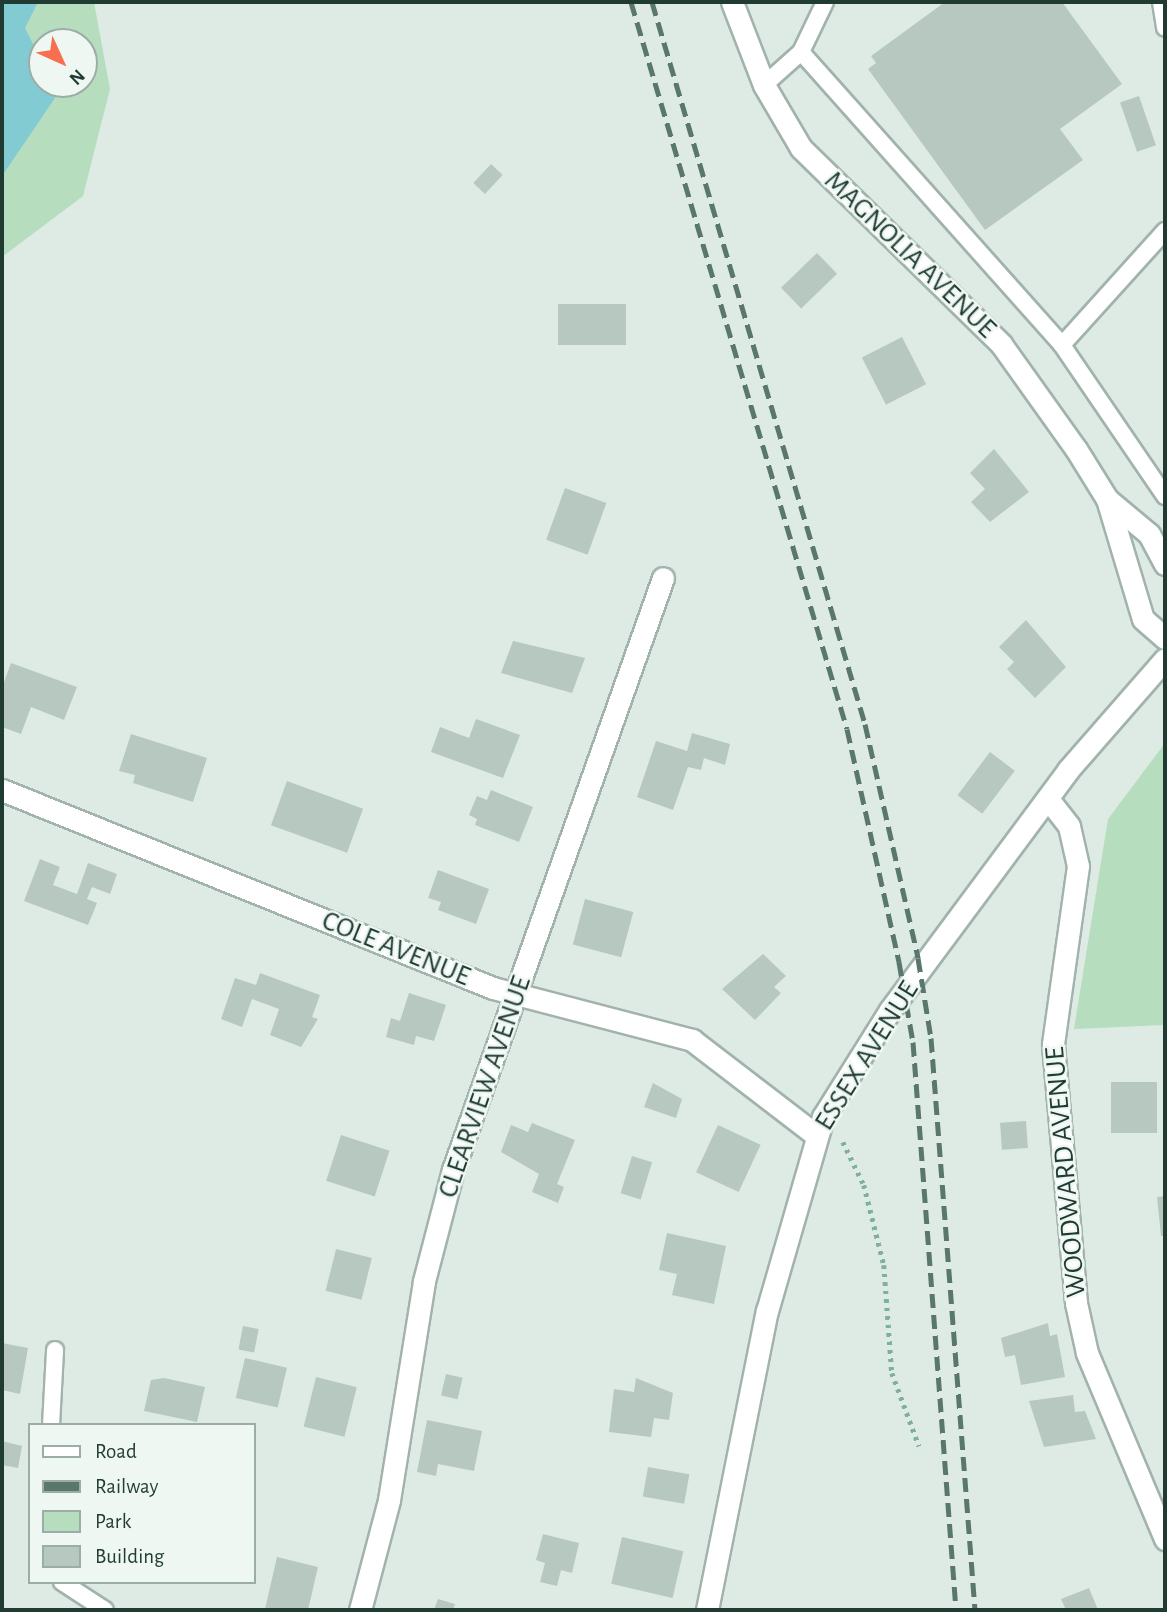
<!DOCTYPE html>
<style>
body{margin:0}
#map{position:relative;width:1167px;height:1612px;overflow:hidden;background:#deebe5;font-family:"Alegreya Sans",sans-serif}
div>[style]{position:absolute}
.green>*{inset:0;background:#b6ddbe}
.water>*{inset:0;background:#83cbd3}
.building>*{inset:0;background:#b7c8c0;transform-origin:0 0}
.path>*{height:4.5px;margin-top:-2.25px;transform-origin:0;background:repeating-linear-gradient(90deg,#7db09d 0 3.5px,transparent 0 8.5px)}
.roads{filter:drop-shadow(2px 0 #a1b3ac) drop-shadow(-2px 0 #a1b3ac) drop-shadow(0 2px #a1b3ac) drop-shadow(0 -2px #a1b3ac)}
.lane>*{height:16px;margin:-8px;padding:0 8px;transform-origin:8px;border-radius:8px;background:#fff}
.street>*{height:21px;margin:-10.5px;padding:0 10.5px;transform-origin:10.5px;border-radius:10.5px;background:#fff}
.secondary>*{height:21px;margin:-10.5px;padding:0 10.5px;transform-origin:10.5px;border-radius:10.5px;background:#fff}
.rail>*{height:5px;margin-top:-2.5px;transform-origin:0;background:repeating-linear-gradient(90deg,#59776d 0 14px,transparent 0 21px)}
span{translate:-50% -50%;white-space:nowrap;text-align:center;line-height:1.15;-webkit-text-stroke:5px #eff7f3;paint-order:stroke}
.street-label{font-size:28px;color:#1f3b32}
.frame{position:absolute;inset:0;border:4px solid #1f3b32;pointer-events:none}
.legend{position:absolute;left:28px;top:1423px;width:228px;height:161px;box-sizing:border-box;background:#eff7f3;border:2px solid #9caca6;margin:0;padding:9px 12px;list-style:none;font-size:21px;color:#1f3b32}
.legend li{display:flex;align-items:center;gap:14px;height:35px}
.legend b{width:35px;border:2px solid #9caca6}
.north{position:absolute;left:28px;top:28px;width:70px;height:70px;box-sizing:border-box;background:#eff7f3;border:2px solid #9caca6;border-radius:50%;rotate:135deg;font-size:19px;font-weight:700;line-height:28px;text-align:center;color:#1f3b32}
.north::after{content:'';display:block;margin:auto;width:24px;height:32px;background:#f86f4f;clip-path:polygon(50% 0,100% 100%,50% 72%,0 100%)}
</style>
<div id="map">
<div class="green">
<div style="clip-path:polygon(evenodd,2px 2px,94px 2px,110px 89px,83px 196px,2px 257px,2px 2px,42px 42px,84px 42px,84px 84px,42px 84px,42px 42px)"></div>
<div style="clip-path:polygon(1165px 743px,1165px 1025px,1074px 1029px,1108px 819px)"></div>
</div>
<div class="water">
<div style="clip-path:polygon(2px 2px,38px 2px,25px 28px,42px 62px,42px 84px,51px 84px,55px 98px,2px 176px)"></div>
</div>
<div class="building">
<div style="clip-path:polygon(945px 2px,1062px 2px,1122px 84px,1060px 129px,1083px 160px,985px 230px,868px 69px,876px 63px,871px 56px)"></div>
<div style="left:1139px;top:96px;width:52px;height:20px;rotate:71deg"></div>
<div style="left:491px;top:164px;width:16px;height:26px;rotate:43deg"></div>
<div style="left:817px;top:253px;width:29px;height:50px;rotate:46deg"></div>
<div style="left:558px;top:304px;width:68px;height:41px"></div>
<div style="left:902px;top:337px;width:53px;height:45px;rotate:63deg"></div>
<div style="clip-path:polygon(994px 449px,1029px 492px,990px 522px,971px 502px,985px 489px,970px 473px)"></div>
<div style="left:565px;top:488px;width:44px;height:55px;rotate:20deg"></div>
<div style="clip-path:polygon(1026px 620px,1066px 667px,1035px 698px,1007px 669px,1014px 662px,999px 647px)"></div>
<div style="clip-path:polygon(513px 641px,585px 658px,572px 693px,501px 673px)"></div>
<div style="clip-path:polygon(11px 663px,77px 687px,64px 720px,31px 707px,21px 734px,2px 727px,2px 688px)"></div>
<div style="clip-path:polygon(476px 719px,520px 735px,503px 778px,431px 752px,440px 727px,469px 738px)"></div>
<div style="clip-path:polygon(692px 733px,730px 744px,725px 765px,704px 758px,701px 770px,688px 767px,673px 810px,637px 797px,656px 741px,687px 751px)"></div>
<div style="clip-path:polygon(131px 734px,207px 758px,193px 802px,133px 783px,135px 775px,119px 771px)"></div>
<div style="left:990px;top:752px;width:31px;height:54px;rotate:37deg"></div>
<div style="left:287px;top:781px;width:81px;height:47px;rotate:20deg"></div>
<div style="clip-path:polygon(491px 790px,533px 807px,519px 842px,475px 825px,477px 819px,469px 815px,477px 796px,487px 800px)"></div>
<div style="clip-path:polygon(40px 859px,60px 867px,53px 885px,77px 894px,88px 863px,117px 874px,110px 894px,92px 887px,87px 899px,97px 903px,88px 925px,24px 901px)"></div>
<div style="clip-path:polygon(438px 870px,489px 889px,476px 924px,438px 910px,441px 902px,428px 898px)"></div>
<div style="left:585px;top:899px;width:50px;height:47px;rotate:15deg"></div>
<div style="clip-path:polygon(763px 954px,786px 976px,774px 987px,781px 993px,755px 1020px,722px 989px)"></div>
<div style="clip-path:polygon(260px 973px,320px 995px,312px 1017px,318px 1019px,301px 1047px,270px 1035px,279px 1009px,252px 999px,242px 1027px,221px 1019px,235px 978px,256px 985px)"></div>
<div style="clip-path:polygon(409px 993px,446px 1005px,434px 1041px,416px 1036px,414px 1045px,386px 1037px,391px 1018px,400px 1021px)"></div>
<div style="left:1111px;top:1082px;width:46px;height:51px"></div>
<div style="clip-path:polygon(653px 1083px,682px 1099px,676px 1118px,644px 1107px)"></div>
<div style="left:1026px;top:1121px;width:27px;height:26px;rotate:86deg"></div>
<div style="clip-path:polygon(532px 1123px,575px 1140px,557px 1184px,564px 1187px,558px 1203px,532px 1192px,539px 1174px,501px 1152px,511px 1125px,528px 1132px)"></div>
<div style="left:718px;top:1125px;width:47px;height:52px;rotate:25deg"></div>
<div style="left:341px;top:1135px;width:51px;height:48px;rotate:18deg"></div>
<div style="left:632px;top:1156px;width:21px;height:39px;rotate:17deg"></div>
<div style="clip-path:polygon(1165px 1196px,1165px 1236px,1161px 1236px,1157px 1197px)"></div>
<div style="clip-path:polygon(667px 1233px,726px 1246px,714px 1304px,672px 1295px,677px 1274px,659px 1270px)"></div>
<div style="left:336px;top:1249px;width:37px;height:43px;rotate:14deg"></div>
<div style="clip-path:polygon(1048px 1323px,1050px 1336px,1057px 1334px,1065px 1377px,1021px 1385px,1015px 1355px,1005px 1357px,1001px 1338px)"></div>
<div style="left:243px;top:1326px;width:16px;height:24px;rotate:11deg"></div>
<div style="clip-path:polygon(2px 1343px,28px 1348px,20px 1394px,2px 1390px)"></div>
<div style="left:245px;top:1358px;width:43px;height:41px;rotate:13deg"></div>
<div style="left:446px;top:1374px;width:17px;height:22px;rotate:13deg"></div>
<div style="left:316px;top:1377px;width:42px;height:51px;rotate:14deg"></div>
<div style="clip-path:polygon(164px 1378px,205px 1387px,197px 1422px,144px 1411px,151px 1380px)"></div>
<div style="clip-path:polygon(636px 1378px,673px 1393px,669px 1420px,654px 1418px,651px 1437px,609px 1432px,614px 1389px,634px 1392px)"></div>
<div style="clip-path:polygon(1073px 1395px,1075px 1412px,1085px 1411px,1096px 1439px,1044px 1447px,1029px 1401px)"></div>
<div style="clip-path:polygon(427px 1420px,482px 1431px,474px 1471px,438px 1464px,436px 1476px,417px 1472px)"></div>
<div style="clip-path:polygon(2px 1441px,22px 1446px,18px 1468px,2px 1465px)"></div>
<div style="left:648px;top:1467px;width:42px;height:30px;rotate:10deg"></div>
<div style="clip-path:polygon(543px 1534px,579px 1543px,572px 1573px,561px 1570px,557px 1586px,540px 1582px,545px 1563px,536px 1560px)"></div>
<div style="left:622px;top:1537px;width:63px;height:48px;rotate:13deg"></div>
<div style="clip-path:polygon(277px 1557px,318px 1567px,308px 1610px,265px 1609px)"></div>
<div style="clip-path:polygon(1089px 1588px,1098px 1610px,1066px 1610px,1061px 1599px)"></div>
<div style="clip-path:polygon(438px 1599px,455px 1604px,453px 1610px,434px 1610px)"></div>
</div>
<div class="path">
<div style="left:843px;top:1142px;width:48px;rotate:64deg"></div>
<div style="left:864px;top:1185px;width:82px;rotate:76deg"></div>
<div style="left:884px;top:1265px;width:108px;rotate:85.8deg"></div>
<div style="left:892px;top:1373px;width:78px;rotate:69.7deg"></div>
</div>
<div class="roads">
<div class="lane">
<div style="left:825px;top:2px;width:55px;rotate:115.6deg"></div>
<div style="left:801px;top:52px;width:392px;rotate:48.3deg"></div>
<div style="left:1062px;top:345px;width:183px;rotate:55.7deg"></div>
<div style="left:1161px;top:2px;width:26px;rotate:81deg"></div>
<div style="left:764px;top:85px;width:50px;rotate:-41.7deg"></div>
<div style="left:1062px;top:345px;width:154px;rotate:-47.9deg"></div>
<div style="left:51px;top:1425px;width:75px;rotate:-86.9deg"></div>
<div style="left:62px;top:1582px;width:51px;rotate:33.1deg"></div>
</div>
<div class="street">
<div style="left:2px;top:790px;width:529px;rotate:21.96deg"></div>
<div style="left:493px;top:988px;width:206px;rotate:14.6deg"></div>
<div style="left:692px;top:1040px;width:156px;rotate:37.5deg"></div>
<div style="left:1048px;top:799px;width:34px;rotate:52deg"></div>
<div style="left:1069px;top:826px;width:41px;rotate:77.3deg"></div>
<div style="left:1078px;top:866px;width:181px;rotate:98deg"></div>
<div style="left:1053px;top:1045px;width:259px;rotate:84.9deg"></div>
<div style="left:1076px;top:1303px;width:51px;rotate:77.6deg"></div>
<div style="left:1087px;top:1353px;width:202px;rotate:67.2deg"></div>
<div style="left:360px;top:1610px;width:114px;rotate:-75.2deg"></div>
<div style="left:389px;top:1500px;width:222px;rotate:-80.9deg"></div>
<div style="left:424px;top:1281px;width:115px;rotate:-75.4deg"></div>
<div style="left:453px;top:1170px;width:628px;rotate:-70.47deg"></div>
</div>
<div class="secondary">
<div style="left:732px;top:2px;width:89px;rotate:68.9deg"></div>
<div style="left:764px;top:85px;width:73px;rotate:59.6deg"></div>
<div style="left:801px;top:148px;width:280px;rotate:44.4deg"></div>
<div style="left:1001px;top:344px;width:129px;rotate:54.5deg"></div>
<div style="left:1076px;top:449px;width:59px;rotate:58.2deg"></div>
<div style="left:1107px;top:499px;width:125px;rotate:73.3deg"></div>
<div style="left:1143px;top:619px;width:29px;rotate:41deg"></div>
<div style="left:1107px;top:499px;width:55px;rotate:39.8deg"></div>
<div style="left:1149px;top:534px;width:34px;rotate:62deg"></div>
<div style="left:707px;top:1610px;width:305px;rotate:-78.7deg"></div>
<div style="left:767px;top:1311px;width:202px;rotate:-73.9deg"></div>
<div style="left:823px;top:1117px;width:126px;rotate:-57.9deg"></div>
<div style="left:890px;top:1010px;width:299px;rotate:-53.4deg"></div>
<div style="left:1068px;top:770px;width:147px;rotate:-48.9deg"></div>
</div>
</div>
<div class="rail">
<div style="left:631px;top:2px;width:758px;rotate:73.45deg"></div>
<div style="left:847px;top:729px;width:239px;rotate:77.4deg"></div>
<div style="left:899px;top:962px;width:81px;rotate:80.1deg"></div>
<div style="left:913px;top:1042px;width:570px;rotate:85.67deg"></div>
<div style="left:652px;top:2px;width:753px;rotate:73.56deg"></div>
<div style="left:865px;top:724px;width:240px;rotate:77.2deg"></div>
<div style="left:918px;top:958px;width:81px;rotate:80.8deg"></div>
<div style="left:931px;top:1038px;width:574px;rotate:85.6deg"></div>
</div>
<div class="street-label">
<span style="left:910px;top:255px;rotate:44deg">MAGNOLIA AVENUE</span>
<span style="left:396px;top:949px;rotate:22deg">COLE AVENUE</span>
<span style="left:867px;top:1056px;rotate:-58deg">ESSEX AVENUE</span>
<span style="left:485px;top:1087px;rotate:-71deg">CLEARVIEW AVENUE</span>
<span style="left:1066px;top:1172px;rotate:-95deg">WOODWARD AVENUE</span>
</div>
<div class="frame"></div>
<ul class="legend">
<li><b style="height:9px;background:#fff"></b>Road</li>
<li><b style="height:9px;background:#59776d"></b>Railway</li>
<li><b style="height:19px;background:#b6ddbe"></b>Park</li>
<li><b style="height:19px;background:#b7c8c0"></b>Building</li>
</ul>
<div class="north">N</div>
</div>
